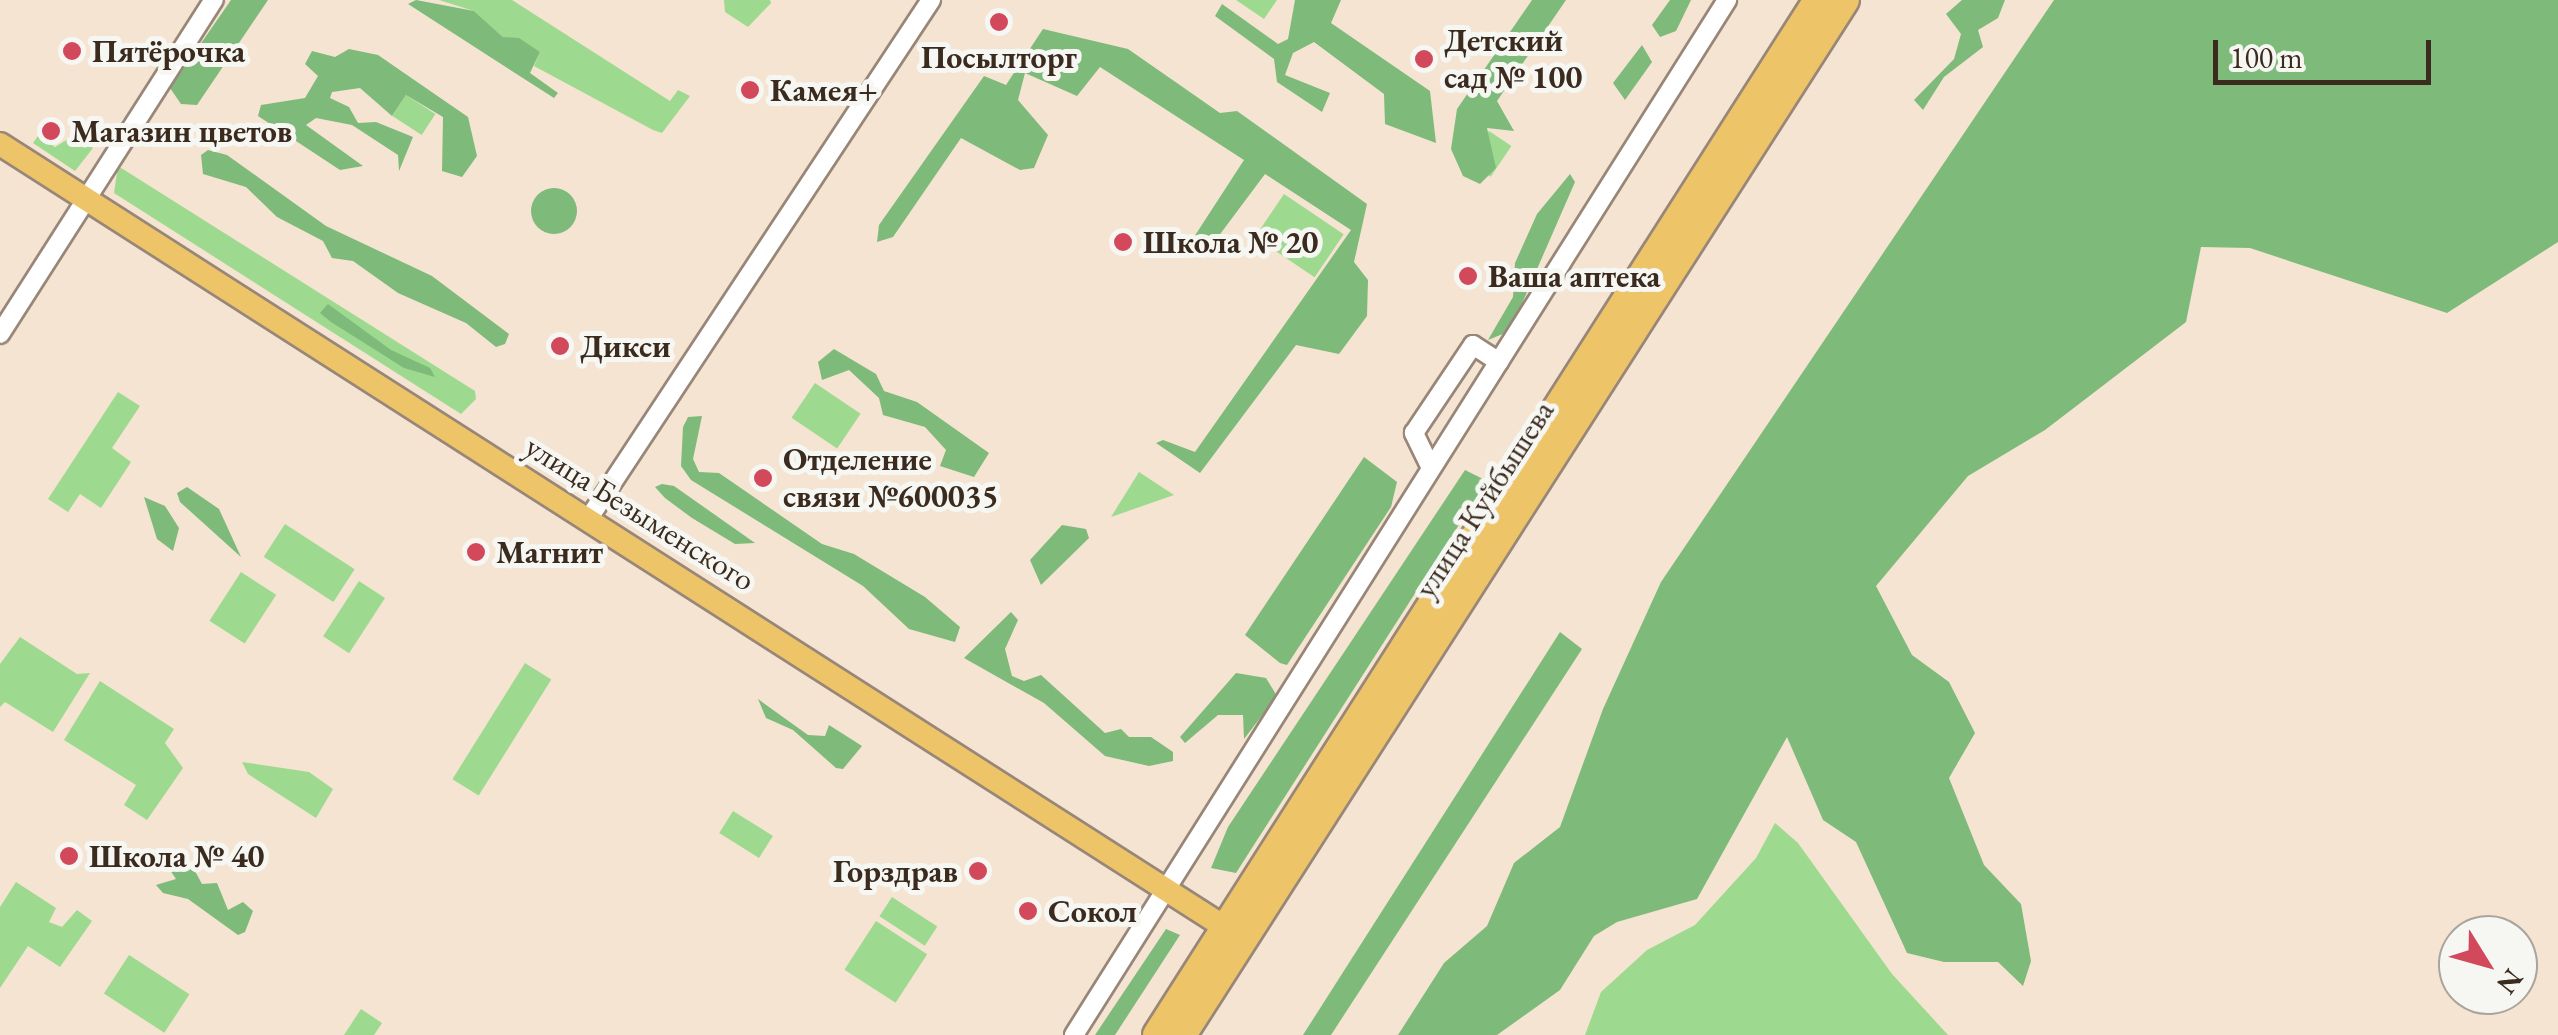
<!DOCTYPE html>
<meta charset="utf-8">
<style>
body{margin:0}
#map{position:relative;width:2558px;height:1035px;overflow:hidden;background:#f5e4d1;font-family:"EB Garamond",serif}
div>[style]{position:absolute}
.green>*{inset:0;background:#9dda8f;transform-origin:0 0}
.forest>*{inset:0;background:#7eba7a}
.round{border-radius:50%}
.roads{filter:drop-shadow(2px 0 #988778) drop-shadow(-2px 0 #988778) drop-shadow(0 2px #988778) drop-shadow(0 -2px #988778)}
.minor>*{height:18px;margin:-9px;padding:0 9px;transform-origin:9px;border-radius:9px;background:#fff}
.major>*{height:22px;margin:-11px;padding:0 11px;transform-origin:11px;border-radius:11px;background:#eec469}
.highway>*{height:28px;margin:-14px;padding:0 14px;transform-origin:14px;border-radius:14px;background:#eec469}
.dots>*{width:28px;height:28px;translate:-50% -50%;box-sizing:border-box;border:5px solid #f6f6f2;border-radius:50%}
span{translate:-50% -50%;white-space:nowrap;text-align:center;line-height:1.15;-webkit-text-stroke:10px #f6f6f2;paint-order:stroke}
.poi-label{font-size:32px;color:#3b2a1e;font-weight:700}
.left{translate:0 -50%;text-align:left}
.right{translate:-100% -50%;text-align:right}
.street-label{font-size:32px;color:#3b2a1e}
.north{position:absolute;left:2438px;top:915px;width:100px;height:100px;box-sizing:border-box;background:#f6f6f2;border:2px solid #aba49d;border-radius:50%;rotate:127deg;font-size:28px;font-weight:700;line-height:40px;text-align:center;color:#3b2a1e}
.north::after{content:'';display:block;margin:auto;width:35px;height:45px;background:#d1495b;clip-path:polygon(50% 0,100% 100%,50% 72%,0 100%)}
.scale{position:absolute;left:2213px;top:40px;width:218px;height:45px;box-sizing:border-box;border:5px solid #3b2a1e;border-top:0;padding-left:12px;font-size:30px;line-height:35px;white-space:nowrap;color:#3b2a1e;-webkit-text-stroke:8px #f6f6f2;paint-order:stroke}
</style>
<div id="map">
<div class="green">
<div style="clip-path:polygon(439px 0,512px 0,670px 101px,678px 90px,690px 96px,662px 133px,653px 130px,534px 66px,540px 52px,503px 37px,474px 11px)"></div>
<div style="clip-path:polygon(724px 0,770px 0,771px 3px,748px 27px,725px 12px)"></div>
<div style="clip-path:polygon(1236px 0,1277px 0,1264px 19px)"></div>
<div style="left:406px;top:95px;width:35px;height:25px;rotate:33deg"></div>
<div style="left:1489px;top:131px;width:27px;height:37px;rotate:34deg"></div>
<div style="clip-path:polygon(38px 136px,55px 147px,73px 136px,93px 148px,75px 171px,33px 143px)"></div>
<div style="clip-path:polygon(118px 166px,475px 391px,476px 399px,461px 414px,114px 193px)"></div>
<div style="left:1284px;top:194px;width:72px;height:52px;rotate:34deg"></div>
<div style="left:815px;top:383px;width:55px;height:42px;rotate:34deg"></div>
<div style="clip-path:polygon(118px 392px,140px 406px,112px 448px,131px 462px,101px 508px,80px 494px,68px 512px,48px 499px)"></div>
<div style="clip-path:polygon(1139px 472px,1174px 495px,1111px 517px)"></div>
<div style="left:285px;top:524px;width:83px;height:39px;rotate:33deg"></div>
<div style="left:241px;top:572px;width:42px;height:58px;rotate:33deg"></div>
<div style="left:359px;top:581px;width:31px;height:66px;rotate:33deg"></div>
<div style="clip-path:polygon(20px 637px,77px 674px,90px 673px,53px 732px,5px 702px,0 707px,0 664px)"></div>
<div style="left:525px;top:663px;width:31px;height:137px;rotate:32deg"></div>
<div style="clip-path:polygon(100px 681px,174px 729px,165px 743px,183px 768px,147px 820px,124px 805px,136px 785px,64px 740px)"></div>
<div style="clip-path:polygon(242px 762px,309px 772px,333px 789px,316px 818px,248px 774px)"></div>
<div style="left:733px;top:811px;width:47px;height:26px;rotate:32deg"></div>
<div style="clip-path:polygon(1775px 823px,1798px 843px,1892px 974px,1948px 1035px,1585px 1035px,1601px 992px,1647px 950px,1695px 925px,1756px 858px)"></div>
<div style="clip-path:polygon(16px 882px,56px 908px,49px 922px,62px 927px,77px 910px,92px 921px,60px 967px,28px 946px,0 988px,0 907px)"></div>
<div style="left:892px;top:897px;width:54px;height:23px;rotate:33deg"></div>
<div style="left:876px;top:921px;width:61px;height:58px;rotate:33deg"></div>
<div style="left:129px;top:955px;width:72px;height:46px;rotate:33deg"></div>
<div style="clip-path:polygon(361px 1009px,382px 1023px,374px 1035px,344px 1035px)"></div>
</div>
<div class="forest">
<div style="clip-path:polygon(231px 0,268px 0,197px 105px,181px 104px,170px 88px)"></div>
<div style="clip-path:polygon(416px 0,474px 11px,503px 37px,519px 38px,540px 52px,530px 73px,558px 93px,554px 98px,408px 4px)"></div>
<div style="clip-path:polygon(1295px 0,1341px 0,1331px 23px,1430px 91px,1436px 143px,1385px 124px,1384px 94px,1314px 42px,1293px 53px,1285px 75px,1330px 93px,1322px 112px,1277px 82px,1274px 59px,1215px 16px,1222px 4px,1278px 44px,1288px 39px)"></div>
<div style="clip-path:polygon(1532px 0,1566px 0,1497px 101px,1514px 131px,1487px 128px,1496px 168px,1480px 184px,1463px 176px,1451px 149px,1457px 109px)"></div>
<div style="clip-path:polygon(1670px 0,1691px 0,1676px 31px,1660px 37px,1652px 25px)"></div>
<div style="clip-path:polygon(1962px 0,2005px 0,1998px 18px,1978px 30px,1983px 47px,1944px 77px,1923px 110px,1914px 100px,1954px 59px,1961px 34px,1946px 14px)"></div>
<div style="clip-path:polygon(2054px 0,2558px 0,2558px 242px,2447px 313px,2250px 248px,2201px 247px,2186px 322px,2045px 430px,1968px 476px,1876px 586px,1912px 655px,1949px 682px,1975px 733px,1949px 778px,1984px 865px,2021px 904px,2031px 961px,2023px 986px,1998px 962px,1944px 962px,1907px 953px,1856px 842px,1823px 820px,1787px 737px,1697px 899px,1617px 922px,1594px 936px,1560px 990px,1497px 1035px,1398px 1035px,1444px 963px,1487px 926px,1514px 863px,1560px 827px,1603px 709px,1661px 582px)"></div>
<div style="clip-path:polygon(1043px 29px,1128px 49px,1220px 113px,1237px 111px,1367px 204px,1354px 262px,1368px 280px,1367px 316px,1339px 354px,1296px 345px,1200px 473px,1156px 443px,1163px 440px,1195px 452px,1351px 230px,1265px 174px,1212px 245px,1199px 249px,1194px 237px,1244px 160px,1100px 67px,1077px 96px,1025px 73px,1018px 100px,1048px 135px,1034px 168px,1020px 170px,961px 138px,893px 237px,877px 242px,879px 225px,984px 76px,1006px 85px)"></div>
<div style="clip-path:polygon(1642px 45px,1652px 62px,1625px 100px,1613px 83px)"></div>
<div style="clip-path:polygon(349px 49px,378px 55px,468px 117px,477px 156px,462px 177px,442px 171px,443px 117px,406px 95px,392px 116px,360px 88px,332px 92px,330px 98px,349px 107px,358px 123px,376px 122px,413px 137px,399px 171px,398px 155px,352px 125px,316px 118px,306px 125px,363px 166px,340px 170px,258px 116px,261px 105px,305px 98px,318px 76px,305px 64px,312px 51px,335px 57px)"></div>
<div style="clip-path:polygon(208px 150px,227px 155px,326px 226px,432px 276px,509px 334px,505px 344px,496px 347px,466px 323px,398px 293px,353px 261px,332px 258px,323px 241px,277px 217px,246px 187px,203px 174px,201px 155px)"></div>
<div style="clip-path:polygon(1570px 174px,1575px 182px,1510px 331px,1488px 340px,1513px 297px,1515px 263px,1537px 214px)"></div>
<div class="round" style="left:531px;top:188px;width:46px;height:46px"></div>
<div style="clip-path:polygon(328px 304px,391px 350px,430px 368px,435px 377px,404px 368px,331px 322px,320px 313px)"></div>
<div style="clip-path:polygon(834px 349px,876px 374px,884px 391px,917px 402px,989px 453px,974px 477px,940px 466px,946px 450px,925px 427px,883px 415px,879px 398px,849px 370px,822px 380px,818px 362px)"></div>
<div style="clip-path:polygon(702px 416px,693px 459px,699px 472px,719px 473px,822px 544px,854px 554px,925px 597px,960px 627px,955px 642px,909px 629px,863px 586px,691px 480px,681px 466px,683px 427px,688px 417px)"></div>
<div style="clip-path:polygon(1364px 457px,1397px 482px,1391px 507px,1287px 665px,1280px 663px,1245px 635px)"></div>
<div style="clip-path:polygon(1465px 470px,1487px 481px,1236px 873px,1211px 868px,1228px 827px)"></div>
<div style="clip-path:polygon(662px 484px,674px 486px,755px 543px,735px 544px,692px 518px,665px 498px,655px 487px)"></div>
<div style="clip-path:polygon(187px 487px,219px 509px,241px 557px,180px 502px,177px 493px)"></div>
<div style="clip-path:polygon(144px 497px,165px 506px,179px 528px,173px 551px,157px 539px)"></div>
<div style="clip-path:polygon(1062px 525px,1086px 529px,1089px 538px,1041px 585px,1030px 560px)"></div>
<div style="clip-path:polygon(1011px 612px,1018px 620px,1005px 649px,1012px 676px,1024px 681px,1041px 675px,1105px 733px,1121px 729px,1129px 737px,1151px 737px,1173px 752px,1173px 761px,1149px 766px,1105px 756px,1044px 703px,964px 658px)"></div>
<div style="clip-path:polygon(1560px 632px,1582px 649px,1331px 1035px,1303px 1035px)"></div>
<div style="clip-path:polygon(1236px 673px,1266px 678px,1277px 696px,1244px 739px,1243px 715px,1218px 715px,1185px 743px,1180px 737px)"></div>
<div style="clip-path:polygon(758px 699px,808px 735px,825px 736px,829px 725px,862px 746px,843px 769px,836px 768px,793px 730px,766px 718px)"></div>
<div style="clip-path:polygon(176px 864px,195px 871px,202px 884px,217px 883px,228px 910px,243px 902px,253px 911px,245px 932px,238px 935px,188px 899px,163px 893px,156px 885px,176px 879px,170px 870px)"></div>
<div style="clip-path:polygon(1166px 929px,1180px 935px,1115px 1035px,1095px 1035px)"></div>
</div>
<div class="roads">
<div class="minor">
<div style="left:0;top:334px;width:397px;rotate:-57.4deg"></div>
<div style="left:1430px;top:466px;width:37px;rotate:-116deg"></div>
<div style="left:1414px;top:433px;width:106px;rotate:-56.2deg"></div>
<div style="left:1473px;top:345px;width:31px;rotate:33deg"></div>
<div style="left:589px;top:518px;width:621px;rotate:-56.57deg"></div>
<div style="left:1074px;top:1035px;width:1224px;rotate:-57.75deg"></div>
</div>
<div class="major">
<div style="left:0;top:144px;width:1472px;rotate:32.6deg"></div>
</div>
<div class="highway">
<div style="left:1157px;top:1035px;width:1228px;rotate:-57.44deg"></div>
<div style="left:1182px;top:1035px;width:1229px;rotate:-57.36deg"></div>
</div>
</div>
<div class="dots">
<div style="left:999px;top:22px;background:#d1495b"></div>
<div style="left:72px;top:51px;background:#d1495b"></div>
<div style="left:1424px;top:59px;background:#d1495b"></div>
<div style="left:750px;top:90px;background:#d1495b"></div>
<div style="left:51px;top:131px;background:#d1495b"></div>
<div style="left:1123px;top:242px;background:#d1495b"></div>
<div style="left:1468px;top:276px;background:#d1495b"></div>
<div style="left:560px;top:346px;background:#d1495b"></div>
<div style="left:763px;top:478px;background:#d1495b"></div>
<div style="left:476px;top:552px;background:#d1495b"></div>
<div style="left:69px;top:856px;background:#d1495b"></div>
<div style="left:978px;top:871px;background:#d1495b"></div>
<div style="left:1028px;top:911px;background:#d1495b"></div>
</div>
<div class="poi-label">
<span class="left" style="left:1444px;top:59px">Детский<br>сад № 100</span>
<span class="left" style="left:92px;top:51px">Пятёрочка</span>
<span style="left:999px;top:57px">Посылторг</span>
<span class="left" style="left:770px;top:90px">Камея+</span>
<span class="left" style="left:71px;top:131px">Магазин цветов</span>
<span class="left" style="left:1143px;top:242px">Школа № 20</span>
<span class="left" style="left:1488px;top:276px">Ваша аптека</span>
<span class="left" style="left:580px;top:346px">Дикси</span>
<span class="left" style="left:783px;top:478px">Отделение<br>связи №600035</span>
<span class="left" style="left:496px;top:552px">Магнит</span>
<span class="left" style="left:89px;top:856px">Школа № 40</span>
<span class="right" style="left:958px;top:871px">Горздрав</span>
<span class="left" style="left:1048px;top:911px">Сокол</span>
</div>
<div class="street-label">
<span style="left:1484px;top:499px;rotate:-57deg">улица Куйбышева</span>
<span style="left:640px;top:513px;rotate:32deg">улица Безыменского</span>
</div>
<div class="north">N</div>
<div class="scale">100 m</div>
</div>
